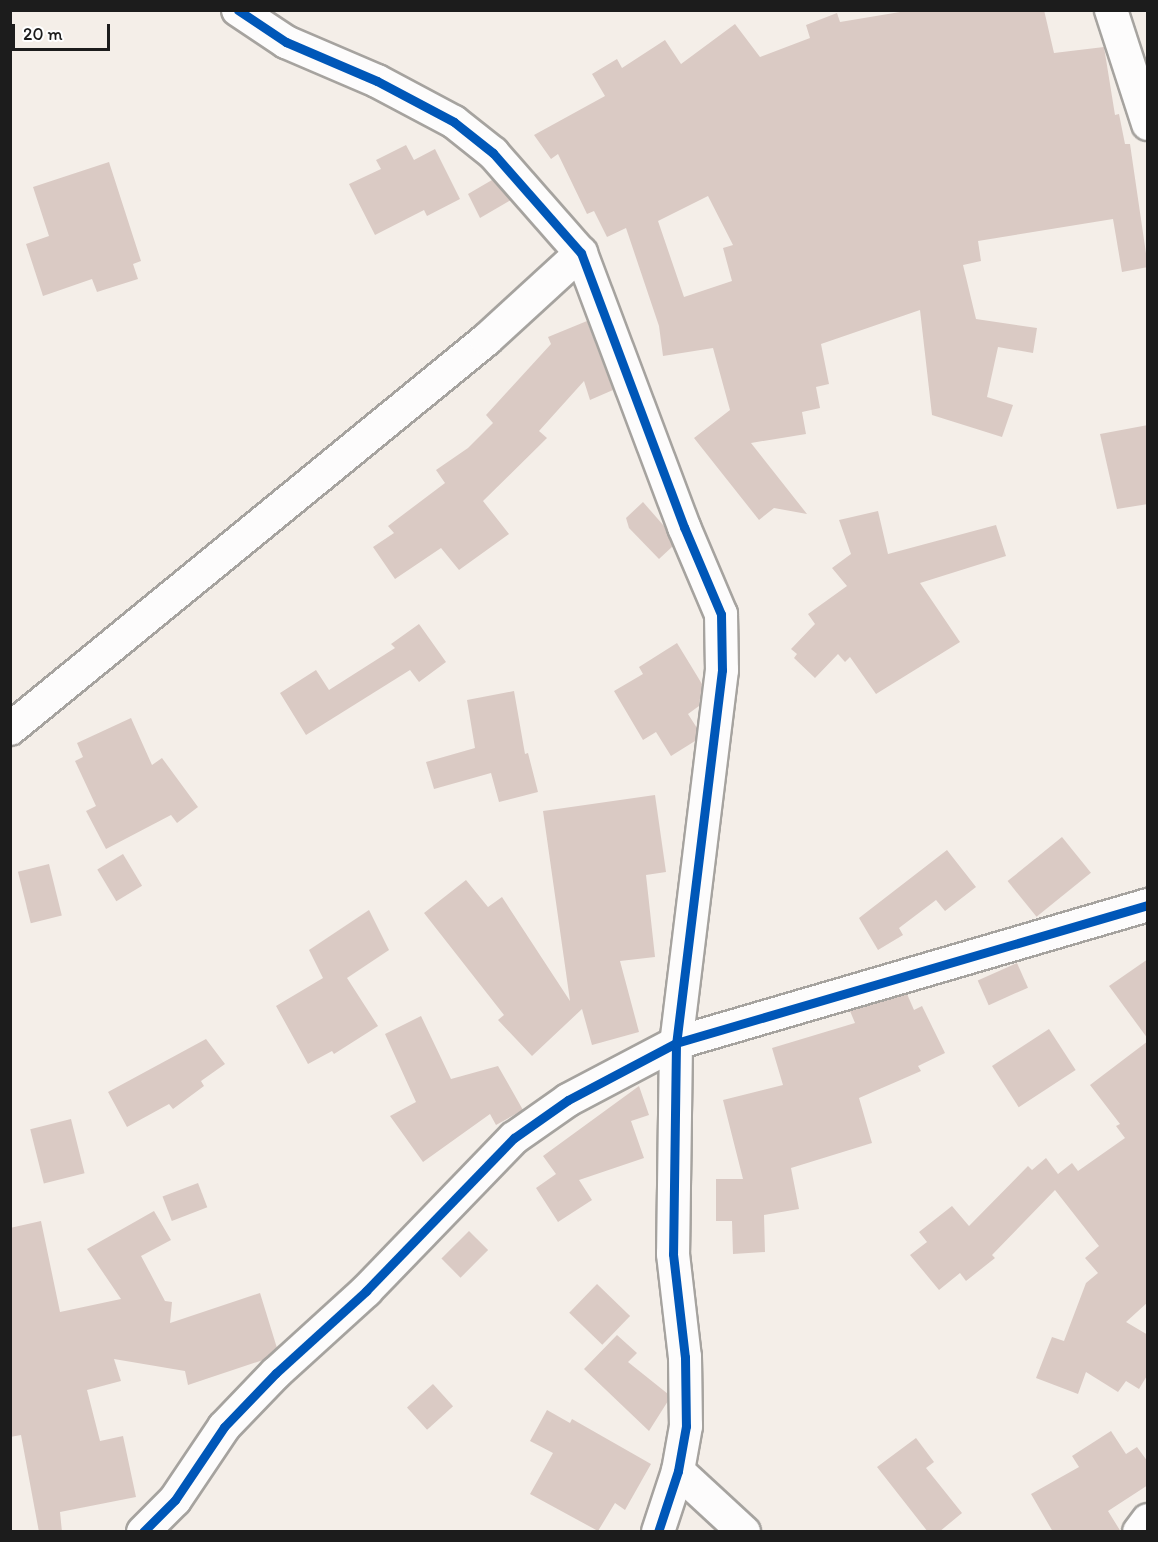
<!DOCTYPE html>
<style>
body{margin:0}
#map{position:relative;width:1158px;height:1542px;overflow:hidden;background:#f4eee8;font-family:Itim,sans-serif}
div>[style]{position:absolute}
.building>*{inset:0;background:#dacac4;transform-origin:0 0}
.roads{filter:drop-shadow(2px 0 #a6a39f) drop-shadow(-2px 0 #a6a39f) drop-shadow(0 2px #a6a39f) drop-shadow(0 -2px #a6a39f)}
.street>*{height:32px;margin:-16px;padding:0 16px;transform-origin:16px;border-radius:16px;background:#fdfcfc}
.cycleway>*{height:9px;margin:-4.5px;padding:0 4.5px;transform-origin:4.5px;border-radius:4.5px;background:#0057b8}
span{translate:-50% -50%;white-space:nowrap;text-align:center;line-height:1.15;-webkit-text-stroke:6px #fff;paint-order:stroke}
.frame{position:absolute;inset:0;border:12px solid #1c1c1c;pointer-events:none}
.scale{position:absolute;left:12px;top:24px;width:98px;height:27px;box-sizing:border-box;border:3px solid #1c1c1c;border-top:0;padding-left:8px;font-size:18px;line-height:21px;white-space:nowrap;color:#1c1c1c;-webkit-text-stroke:4px #fff;paint-order:stroke}
</style>
<div id="map">
<div class="building">
<div style="clip-path:polygon(evenodd,912px 10px,1044px 10px,1054px 53px,1104px 47px,1115px 115px,1119px 114px,1125px 144px,1130px 144px,1148px 267px,1122px 272px,1113px 219px,978px 241px,981px 261px,963px 265px,976px 319px,1037px 328px,1033px 353px,998px 347px,987px 397px,1013px 405px,1002px 437px,932px 415px,920px 310px,821px 344px,829px 384px,816px 387px,820px 408px,802px 412px,806px 434px,751px 443px,807px 514px,774px 508px,759px 520px,694px 438px,730px 410px,713px 348px,663px 356px,659px 326px,626px 228px,607px 237px,594px 211px,587px 214px,558px 154px,551px 159px,534px 135px,605px 96px,592px 74px,617px 59px,622px 68px,665px 40px,681px 64px,735px 24px,760px 57px,810px 38px,806px 25px,837px 13px,840px 22px,912px 10px,708px 196px,733px 245px,723px 248px,732px 281px,684px 297px,658px 221px,708px 196px)"></div>
<div style="clip-path:polygon(406px 145px,414px 160px,435px 149px,460px 199px,427px 216px,424px 210px,375px 235px,349px 184px,381px 169px,376px 160px)"></div>
<div style="clip-path:polygon(109px 162px,141px 261px,133px 264px,138px 279px,97px 292px,92px 279px,43px 296px,26px 244px,49px 236px,33px 187px)"></div>
<div style="clip-path:polygon(492px 180px,511px 200px,480px 218px,468px 194px)"></div>
<div style="clip-path:polygon(587px 321px,613px 390px,590px 400px,584px 381px,539px 431px,547px 438px,483px 501px,509px 534px,459px 570px,441px 548px,395px 579px,373px 547px,394px 533px,388px 526px,445px 483px,436px 470px,468px 448px,493px 423px,486px 415px,551px 344px,548px 337px)"></div>
<div style="clip-path:polygon(1148px 425px,1148px 504px,1117px 509px,1100px 434px)"></div>
<div style="clip-path:polygon(643px 502px,664px 526px,673px 546px,659px 559px,629px 528px,626px 518px)"></div>
<div style="clip-path:polygon(878px 511px,888px 554px,996px 525px,1006px 556px,920px 583px,960px 642px,876px 694px,850px 657px,845px 662px,838px 654px,815px 678px,794px 658px,797px 654px,791px 649px,815px 624px,808px 614px,847px 586px,832px 568px,851px 554px,839px 520px)"></div>
<div style="clip-path:polygon(419px 624px,446px 662px,419px 682px,410px 670px,306px 735px,280px 693px,316px 670px,329px 690px,395px 648px,391px 644px)"></div>
<div style="clip-path:polygon(677px 643px,702px 684px,699px 706px,688px 714px,697px 728px,695px 741px,671px 756px,656px 732px,643px 740px,614px 691px,643px 674px,639px 667px)"></div>
<div style="clip-path:polygon(514px 691px,525px 754px,528px 753px,538px 792px,499px 802px,491px 773px,434px 789px,426px 762px,475px 748px,467px 700px)"></div>
<div style="clip-path:polygon(131px 718px,152px 765px,162px 758px,198px 807px,177px 823px,171px 815px,106px 849px,86px 811px,96px 806px,75px 761px,83px 757px,77px 743px)"></div>
<div style="clip-path:polygon(655px 795px,666px 872px,646px 875px,655px 957px,620px 961px,639px 1032px,592px 1045px,582px 1009px,532px 1056px,498px 1020px,504px 1015px,424px 913px,466px 880px,488px 907px,502px 897px,570px 1001px,543px 811px)"></div>
<div style="left:1062px;top:837px;width:46px;height:70px;rotate:51deg"></div>
<div style="clip-path:polygon(947px 850px,976px 887px,945px 911px,936px 900px,899px 928px,903px 935px,878px 950px,859px 918px)"></div>
<div style="left:123px;top:854px;width:37px;height:30px;rotate:59deg"></div>
<div style="left:49px;top:864px;width:53px;height:32px;rotate:76deg"></div>
<div style="clip-path:polygon(369px 910px,389px 950px,347px 978px,378px 1026px,334px 1054px,332px 1051px,308px 1064px,276px 1006px,323px 978px,309px 950px)"></div>
<div style="clip-path:polygon(1148px 959px,1148px 1039px,1109px 986px)"></div>
<div style="left:1017px;top:963px;width:27px;height:43px;rotate:66deg"></div>
<div style="clip-path:polygon(907px 994px,914px 1010px,922px 1006px,945px 1053px,918px 1066px,921px 1071px,859px 1098px,872px 1143px,791px 1168px,799px 1209px,764px 1215px,765px 1252px,733px 1254px,732px 1221px,716px 1221px,716px 1179px,743px 1179px,723px 1100px,783px 1085px,772px 1048px,855px 1023px,850px 1011px)"></div>
<div style="clip-path:polygon(421px 1016px,451px 1079px,498px 1066px,523px 1110px,496px 1125px,490px 1114px,423px 1162px,390px 1116px,416px 1102px,385px 1034px)"></div>
<div style="left:1049px;top:1029px;width:49px;height:68px;rotate:57deg"></div>
<div style="clip-path:polygon(206px 1039px,225px 1064px,201px 1081px,204px 1086px,173px 1109px,169px 1104px,127px 1127px,108px 1092px)"></div>
<div style="clip-path:polygon(1148px 1041px,1148px 1302px,1126px 1322px,1148px 1335px,1148px 1374px,1139px 1389px,1126px 1381px,1118px 1392px,1086px 1372px,1078px 1394px,1036px 1378px,1052px 1337px,1064px 1341px,1086px 1283px,1098px 1273px,1085px 1258px,1099px 1246px,1055px 1190px,992px 1255px,995px 1258px,966px 1281px,960px 1273px,939px 1290px,910px 1255px,927px 1242px,919px 1232px,952px 1206px,969px 1226px,1028px 1166px,1032px 1170px,1046px 1158px,1058px 1174px,1072px 1163px,1078px 1171px,1125px 1138px,1116px 1126px,1120px 1124px,1090px 1085px)"></div>
<div style="clip-path:polygon(639px 1086px,649px 1115px,631px 1121px,644px 1158px,579px 1180px,592px 1200px,558px 1222px,536px 1188px,556px 1174px,543px 1156px)"></div>
<div style="left:71px;top:1119px;width:56px;height:42px;rotate:76deg"></div>
<div style="left:198px;top:1183px;width:26px;height:38px;rotate:69deg"></div>
<div style="clip-path:polygon(154px 1211px,171px 1240px,141px 1256px,165px 1301px,172px 1302px,170px 1323px,260px 1293px,277px 1348px,263px 1360px,188px 1385px,185px 1371px,114px 1359px,121px 1381px,87px 1390px,100px 1441px,123px 1436px,136px 1497px,60px 1512px,62px 1532px,39px 1532px,21px 1435px,10px 1437px,10px 1228px,41px 1221px,60px 1312px,121px 1299px,87px 1249px)"></div>
<div style="left:469px;top:1231px;width:27px;height:39px;rotate:45deg"></div>
<div style="left:597px;top:1284px;width:46px;height:40px;rotate:44deg"></div>
<div style="clip-path:polygon(617px 1335px,637px 1353px,628px 1362px,668px 1394px,668px 1401px,649px 1431px,584px 1369px)"></div>
<div style="left:433px;top:1384px;width:30px;height:35px;rotate:48deg"></div>
<div style="clip-path:polygon(547px 1410px,570px 1423px,572px 1419px,651px 1464px,625px 1510px,615px 1503px,598px 1531px,530px 1494px,553px 1453px,530px 1441px)"></div>
<div style="clip-path:polygon(1111px 1431px,1126px 1454px,1137px 1447px,1148px 1462px,1148px 1485px,1108px 1511px,1121px 1532px,1053px 1532px,1031px 1494px,1079px 1467px,1072px 1456px)"></div>
<div style="clip-path:polygon(916px 1438px,934px 1462px,926px 1468px,962px 1513px,939px 1532px,928px 1532px,877px 1467px)"></div>
</div>
<div class="roads">
<div class="street">
<div style="left:238px;top:10px;width:58px;rotate:33.7deg"></div>
<div style="left:286px;top:42px;width:99px;rotate:23.2deg"></div>
<div style="left:377px;top:81px;width:87px;rotate:28deg"></div>
<div style="left:454px;top:122px;width:50px;rotate:38.5deg"></div>
<div style="left:493px;top:153px;width:133px;rotate:48.7deg"></div>
<div style="left:581px;top:253px;width:293px;rotate:69.4deg"></div>
<div style="left:684px;top:527px;width:95px;rotate:67deg"></div>
<div style="left:721px;top:614px;width:56px;rotate:89deg"></div>
<div style="left:722px;top:670px;width:376px;rotate:97deg"></div>
<div style="left:676px;top:1043px;width:211px;rotate:90.8deg"></div>
<div style="left:673px;top:1254px;width:104px;rotate:83.4deg"></div>
<div style="left:685px;top:1357px;width:69px;rotate:89.2deg"></div>
<div style="left:686px;top:1426px;width:46px;rotate:100.1deg"></div>
<div style="left:678px;top:1471px;width:64px;rotate:108.2deg"></div>
<div style="left:1111px;top:10px;width:120px;rotate:72deg"></div>
<div style="left:10px;top:729px;width:615px;rotate:-39.26deg"></div>
<div style="left:486px;top:340px;width:129px;rotate:-42.5deg"></div>
<div style="left:678px;top:1471px;width:90px;rotate:42.7deg"></div>
<div style="left:143px;top:1532px;width:45px;rotate:-45deg"></div>
<div style="left:175px;top:1500px;width:88px;rotate:-56.1deg"></div>
<div style="left:224px;top:1427px;width:75px;rotate:-46.1deg"></div>
<div style="left:276px;top:1373px;width:122px;rotate:-42.3deg"></div>
<div style="left:366px;top:1291px;width:213px;rotate:-46deg"></div>
<div style="left:514px;top:1138px;width:66px;rotate:-35.1deg"></div>
<div style="left:568px;top:1100px;width:122px;rotate:-27.8deg"></div>
<div style="left:676px;top:1043px;width:492px;rotate:-16.3deg"></div>
<div style="left:1139px;top:1532px;width:15px;rotate:-53deg"></div>
</div>
</div>
<div class="cycleway">
<div style="left:238px;top:10px;width:58px;rotate:33.7deg"></div>
<div style="left:286px;top:42px;width:99px;rotate:23.2deg"></div>
<div style="left:377px;top:81px;width:87px;rotate:28deg"></div>
<div style="left:454px;top:122px;width:50px;rotate:38.5deg"></div>
<div style="left:493px;top:153px;width:133px;rotate:48.7deg"></div>
<div style="left:581px;top:253px;width:293px;rotate:69.4deg"></div>
<div style="left:684px;top:527px;width:95px;rotate:67deg"></div>
<div style="left:721px;top:614px;width:56px;rotate:89deg"></div>
<div style="left:722px;top:670px;width:376px;rotate:97deg"></div>
<div style="left:676px;top:1043px;width:211px;rotate:90.8deg"></div>
<div style="left:673px;top:1254px;width:104px;rotate:83.4deg"></div>
<div style="left:685px;top:1357px;width:69px;rotate:89.2deg"></div>
<div style="left:686px;top:1426px;width:46px;rotate:100.1deg"></div>
<div style="left:678px;top:1471px;width:64px;rotate:108.2deg"></div>
<div style="left:143px;top:1532px;width:45px;rotate:-45deg"></div>
<div style="left:175px;top:1500px;width:88px;rotate:-56.1deg"></div>
<div style="left:224px;top:1427px;width:75px;rotate:-46.1deg"></div>
<div style="left:276px;top:1373px;width:122px;rotate:-42.3deg"></div>
<div style="left:366px;top:1291px;width:213px;rotate:-46deg"></div>
<div style="left:514px;top:1138px;width:66px;rotate:-35.1deg"></div>
<div style="left:568px;top:1100px;width:122px;rotate:-27.8deg"></div>
<div style="left:676px;top:1043px;width:492px;rotate:-16.3deg"></div>
</div>
<div class="frame"></div>
<div class="scale">20 m</div>
</div>
